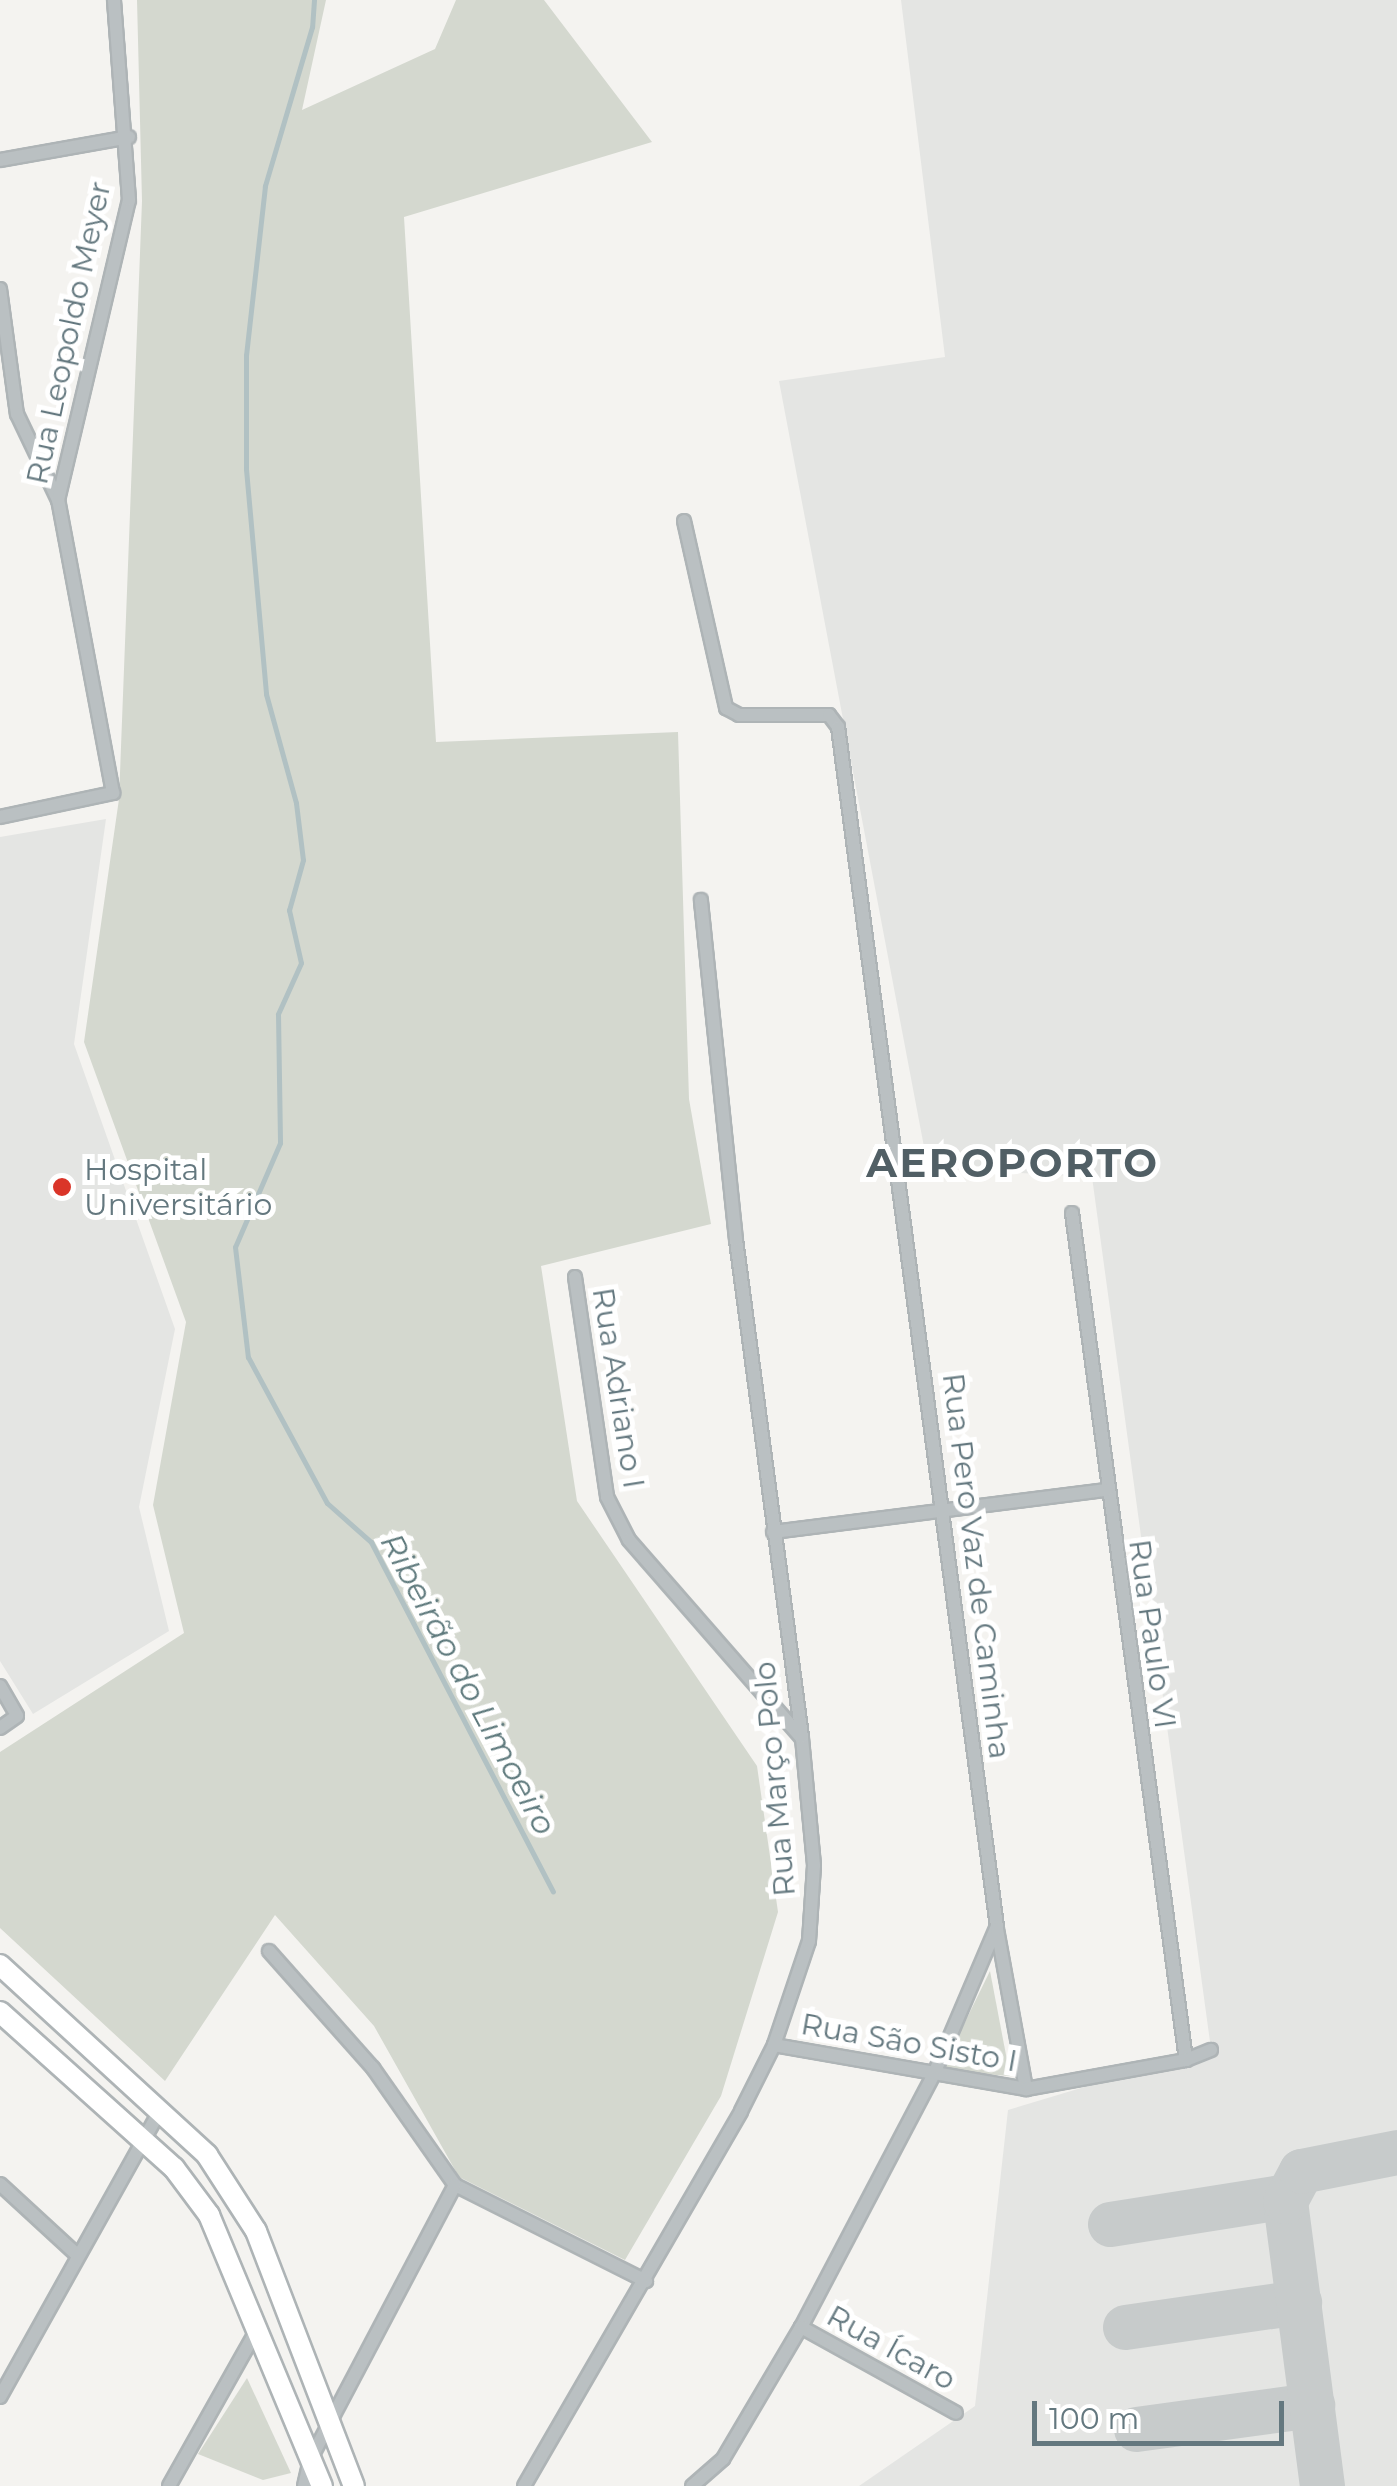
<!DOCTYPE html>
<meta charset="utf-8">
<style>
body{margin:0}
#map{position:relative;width:1397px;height:2486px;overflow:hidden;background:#f4f3f0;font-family:Montserrat,sans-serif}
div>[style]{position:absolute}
.built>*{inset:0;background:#e4e5e3}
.green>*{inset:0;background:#d4d8cf}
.stream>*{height:5px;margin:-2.5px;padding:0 2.5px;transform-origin:2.5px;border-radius:2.5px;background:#b1c1c3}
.taxiway>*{height:45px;margin:-22.5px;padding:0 22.5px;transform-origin:22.5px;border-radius:22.5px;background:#c7cbcb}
.roads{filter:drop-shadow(2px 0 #aeb4b6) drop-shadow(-2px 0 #aeb4b6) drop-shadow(0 2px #aeb4b6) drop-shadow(0 -2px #aeb4b6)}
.street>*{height:12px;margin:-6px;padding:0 6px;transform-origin:6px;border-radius:6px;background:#bac0c2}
.primary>*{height:20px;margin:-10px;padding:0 10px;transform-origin:10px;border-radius:10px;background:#fff}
.dots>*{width:28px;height:28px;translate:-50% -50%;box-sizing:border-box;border:5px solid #fff;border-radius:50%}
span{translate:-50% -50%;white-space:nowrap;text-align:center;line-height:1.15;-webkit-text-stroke:10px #fff;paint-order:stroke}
.street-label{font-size:30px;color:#64787f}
.poi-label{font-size:30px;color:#64787f}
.left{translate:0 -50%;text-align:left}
.water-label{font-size:32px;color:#5f7a7d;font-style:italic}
.district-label{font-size:40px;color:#515f65;font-weight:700;letter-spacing:2.5px}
.scale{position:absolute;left:1032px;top:2401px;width:252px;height:45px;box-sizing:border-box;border:5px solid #64787f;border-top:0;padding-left:12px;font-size:30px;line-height:35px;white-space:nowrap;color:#64787f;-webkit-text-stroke:8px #fff;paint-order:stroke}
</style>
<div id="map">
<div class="built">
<div style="clip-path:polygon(901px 0,1397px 0,1397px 2486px,859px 2486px,975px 2406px,1008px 2110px,1211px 2049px,1092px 1177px,928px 1168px,779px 381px,945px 357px)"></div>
<div style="clip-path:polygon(106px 819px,74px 1044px,175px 1329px,139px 1507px,169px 1631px,33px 1714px,0 1661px,0 837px)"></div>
</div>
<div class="green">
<div style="clip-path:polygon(137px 0,326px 0,302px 110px,435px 49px,456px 0,544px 0,652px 142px,404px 217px,436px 742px,678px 732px,689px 1099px,711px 1224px,541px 1266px,577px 1501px,757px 1766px,778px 1912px,721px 2096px,625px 2260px,459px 2177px,374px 2026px,275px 1915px,165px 2081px,0 1928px,0 1752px,184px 1633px,153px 1505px,186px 1322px,84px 1042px,119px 799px,142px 201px)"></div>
<div style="clip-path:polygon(990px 1971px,1010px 2076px,941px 2071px)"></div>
<div style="clip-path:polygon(247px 2378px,291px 2473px,263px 2480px,198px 2454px)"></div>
</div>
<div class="stream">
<div style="left:314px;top:0;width:27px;rotate:94deg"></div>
<div style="left:312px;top:27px;width:166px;rotate:106.5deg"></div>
<div style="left:265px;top:186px;width:170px;rotate:96.4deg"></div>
<div style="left:246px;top:355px;width:114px;rotate:90deg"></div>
<div style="left:246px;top:469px;width:226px;rotate:84.9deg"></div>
<div style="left:266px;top:694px;width:113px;rotate:74.6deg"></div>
<div style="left:296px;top:803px;width:57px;rotate:83deg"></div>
<div style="left:303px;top:860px;width:52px;rotate:105.6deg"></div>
<div style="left:289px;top:910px;width:54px;rotate:77.2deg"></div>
<div style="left:301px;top:963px;width:56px;rotate:114.3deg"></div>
<div style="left:278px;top:1014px;width:129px;rotate:89.1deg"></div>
<div style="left:280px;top:1143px;width:113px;rotate:113.4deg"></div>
<div style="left:235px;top:1247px;width:111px;rotate:83.3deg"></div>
<div style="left:248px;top:1357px;width:166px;rotate:61.6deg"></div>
<div style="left:327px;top:1503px;width:59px;rotate:41.6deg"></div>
<div style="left:371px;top:1542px;width:394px;rotate:62.5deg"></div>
</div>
<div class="taxiway">
<div style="left:1110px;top:2224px;width:178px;rotate:-9deg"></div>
<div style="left:1125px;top:2327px;width:176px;rotate:-8.2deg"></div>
<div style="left:1136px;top:2429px;width:178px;rotate:-7.8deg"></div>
<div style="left:1322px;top:2486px;width:287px;rotate:-97.4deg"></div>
<div style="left:1285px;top:2201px;width:34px;rotate:-62deg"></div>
<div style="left:1301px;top:2171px;width:98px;rotate:-11.2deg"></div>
</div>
<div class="roads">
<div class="street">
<div style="left:0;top:160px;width:131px;rotate:-10.1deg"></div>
<div style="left:0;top:289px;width:126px;rotate:82.3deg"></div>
<div style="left:17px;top:414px;width:95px;rotate:64.5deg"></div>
<div style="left:684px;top:521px;width:192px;rotate:77.3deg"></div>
<div style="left:726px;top:708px;width:15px;rotate:28deg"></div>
<div style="left:739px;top:715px;width:90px"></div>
<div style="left:829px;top:715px;width:15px;rotate:53deg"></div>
<div style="left:838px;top:727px;width:1209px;rotate:82.45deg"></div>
<div style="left:997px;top:1926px;width:161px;rotate:113.1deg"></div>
<div style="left:934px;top:2074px;width:286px;rotate:117.7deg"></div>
<div style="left:801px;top:2327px;width:153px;rotate:120.6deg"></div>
<div style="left:723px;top:2459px;width:41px;rotate:138.9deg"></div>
<div style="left:0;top:817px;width:116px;rotate:-12deg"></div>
<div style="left:113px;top:793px;width:298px;rotate:-100.6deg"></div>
<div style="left:58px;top:500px;width:308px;rotate:-76.7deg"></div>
<div style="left:129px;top:200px;width:201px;rotate:-94.3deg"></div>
<div style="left:1072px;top:1213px;width:855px;rotate:82.33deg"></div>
<div style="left:575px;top:1277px;width:222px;rotate:81.7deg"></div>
<div style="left:607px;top:1497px;width:48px;rotate:62.9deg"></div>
<div style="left:629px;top:1540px;width:262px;rotate:48.9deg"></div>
<div style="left:773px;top:1532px;width:336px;rotate:-7.2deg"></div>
<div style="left:0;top:1686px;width:34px;rotate:60deg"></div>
<div style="left:17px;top:1716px;width:21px;rotate:145deg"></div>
<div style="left:997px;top:1929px;width:163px;rotate:79.7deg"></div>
<div style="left:269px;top:1951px;width:157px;rotate:48.4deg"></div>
<div style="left:373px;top:2068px;width:143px;rotate:55deg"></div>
<div style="left:455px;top:2185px;width:214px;rotate:26.7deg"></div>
<div style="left:774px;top:2045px;width:256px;rotate:9.9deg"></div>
<div style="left:1026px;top:2089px;width:163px;rotate:-10.3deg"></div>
<div style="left:1186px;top:2060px;width:27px;rotate:-22deg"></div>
<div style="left:0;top:2184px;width:103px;rotate:42.6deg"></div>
<div style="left:801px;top:2327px;width:177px;rotate:29deg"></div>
<div style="left:0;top:2397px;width:330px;rotate:-60.8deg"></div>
<div style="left:169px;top:2486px;width:181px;rotate:-60.6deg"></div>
<div style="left:304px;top:2486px;width:27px;rotate:-77deg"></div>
<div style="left:310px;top:2460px;width:311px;rotate:-62.2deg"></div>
<div style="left:524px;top:2486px;width:433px;rotate:-59.9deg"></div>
<div style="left:741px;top:2111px;width:74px;rotate:-63.4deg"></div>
<div style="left:774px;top:2045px;width:110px;rotate:-71.4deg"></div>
<div style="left:809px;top:1941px;width:76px;rotate:-86.2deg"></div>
<div style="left:814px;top:1865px;width:129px;rotate:-95.4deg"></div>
<div style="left:802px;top:1737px;width:501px;rotate:-97.56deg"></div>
<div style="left:736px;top:1240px;width:342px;rotate:-95.9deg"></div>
</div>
<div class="primary">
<div style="left:0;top:1965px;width:281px;rotate:42.5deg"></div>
<div style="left:207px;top:2155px;width:90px;rotate:57.2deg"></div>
<div style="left:256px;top:2231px;width:273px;rotate:69deg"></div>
<div style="left:0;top:2012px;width:234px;rotate:41.9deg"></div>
<div style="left:174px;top:2168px;width:59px;rotate:53.3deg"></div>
<div style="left:209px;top:2215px;width:294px;rotate:67.4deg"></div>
</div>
</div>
<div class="dots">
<div style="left:62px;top:1187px;background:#da3529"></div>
</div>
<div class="street-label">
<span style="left:69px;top:333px;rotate:-78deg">Rua Leopoldo Meyer</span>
<span style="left:618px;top:1388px;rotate:81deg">Rua Adriano I</span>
<span style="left:976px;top:1566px;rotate:83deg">Rua Pero Vaz de Caminha</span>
<span style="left:1152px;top:1634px;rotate:82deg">Rua Paulo VI</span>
<span style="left:775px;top:1779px;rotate:-95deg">Rua Março Polo</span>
<span style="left:909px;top:2043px;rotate:10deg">Rua São Sisto I</span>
<span style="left:891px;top:2348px;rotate:29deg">Rua Ícaro</span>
</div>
<div class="poi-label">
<span class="left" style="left:84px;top:1187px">Hospital<br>Universitário</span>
</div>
<div class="water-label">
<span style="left:468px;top:1684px;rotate:62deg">Ribeirão do Limoeiro</span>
</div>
<div class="district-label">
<span style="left:1013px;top:1163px">AEROPORTO</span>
</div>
<div class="scale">100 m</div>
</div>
